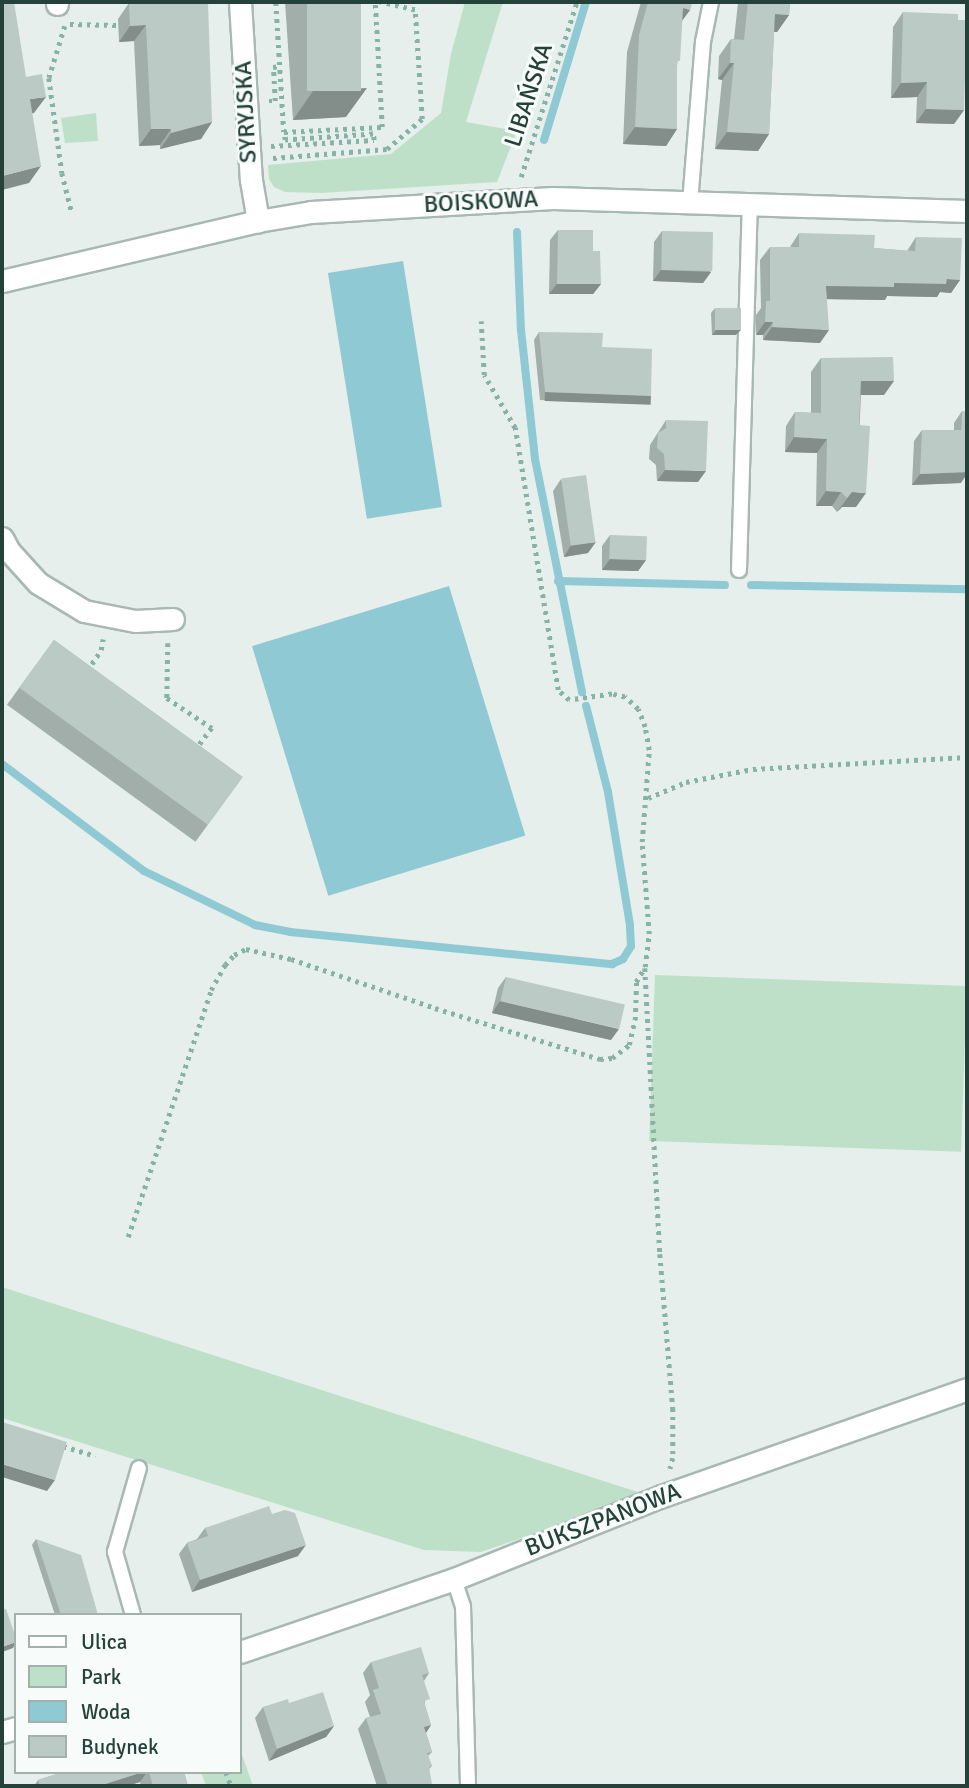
<!DOCTYPE html>
<meta charset="utf-8">
<style>
body{margin:0}
#map{position:relative;width:969px;height:1788px;overflow:hidden;background:#e6efeb;font-family:Signika,sans-serif}
div>[style]{position:absolute}
.green>*{inset:0;background:#bfe0c8;transform-origin:0 0}
.water>*{inset:0;background:#8ec9d4;transform-origin:0 0}
.stream>*{height:8px;margin:-4px;padding:0 4px;transform-origin:4px;border-radius:4px;background:#8ec9d4}
.path>*{height:4.5px;margin-top:-2.25px;transform-origin:0;background:repeating-linear-gradient(90deg,#86b3a5 0 3.5px,transparent 0 8.5px)}
.roads{filter:drop-shadow(2px 0 #a8b8b2) drop-shadow(-2px 0 #a8b8b2) drop-shadow(0 2px #a8b8b2) drop-shadow(0 -2px #a8b8b2)}
.lane>*{height:14px;margin:-7px;padding:0 7px;transform-origin:7px;border-radius:7px;background:#fff}
.street>*{height:21px;margin:-10.5px;padding:0 10.5px;transform-origin:10.5px;border-radius:10.5px;background:#fff}
.wall>*{inset:0;background:#a1aea9;transform-origin:0 0}
.shaded-wall>*{inset:0;background:#838d89;transform-origin:0 0}
.building>*{inset:0;background:#bbcac4;transform-origin:0 0}
span{translate:-50% -50%;white-space:nowrap;text-align:center;line-height:1.15;-webkit-text-stroke:6px #f7fbf9;paint-order:stroke}
.street-label{font-size:24px;color:#24423a}
.frame{position:absolute;inset:0;border:4px solid #24423a;pointer-events:none}
.legend{position:absolute;left:14px;top:1613px;width:228px;height:161px;box-sizing:border-box;background:#f7fbf9;border:2px solid #a3b1ad;margin:0;padding:9px 12px;list-style:none;font-size:21px;color:#24423a}
.legend li{display:flex;align-items:center;gap:14px;height:35px}
.legend b{width:35px;border:2px solid #a3b1ad}
</style>
<div id="map">
<div class="green">
<div style="clip-path:polygon(465px 2px,503px 2px,466px 122px,517px 131px,497px 182px,321px 193px,285px 192px,274px 187px,269px 179px,268px 165px,391px 154px,441px 113px,451px 54px)"></div>
<div style="clip-path:polygon(96px 113px,98px 141px,65px 143px,61px 118px)"></div>
<div style="left:655px;top:975px;width:312px;height:166px;rotate:2deg"></div>
<div style="clip-path:polygon(2px 1287px,647px 1495px,481px 1552px,424px 1550px,2px 1418px)"></div>
<div style="clip-path:polygon(240px 1749px,253px 1786px,206px 1786px,201px 1772px,240px 1772px)"></div>
</div>
<div class="water">
<div style="left:403px;top:261px;width:249px;height:76px;rotate:81deg"></div>
<div style="left:449px;top:586px;width:261px;height:206px;rotate:73deg"></div>
</div>
<div class="stream">
<div style="left:544px;top:140px;width:144px;rotate:-73.1deg"></div>
<div style="left:517px;top:232px;width:98px;rotate:87.7deg"></div>
<div style="left:521px;top:330px;width:130px;rotate:83.8deg"></div>
<div style="left:535px;top:459px;width:238px;rotate:78.6deg"></div>
<div style="left:558px;top:581px;width:167px;rotate:1.4deg"></div>
<div style="left:751px;top:585px;width:216px;rotate:1.1deg"></div>
<div style="left:2px;top:764px;width:178px;rotate:37deg"></div>
<div style="left:144px;top:871px;width:123px;rotate:25.9deg"></div>
<div style="left:255px;top:925px;width:36px;rotate:11deg"></div>
<div style="left:290px;top:932px;width:324px;rotate:5.7deg"></div>
<div style="left:612px;top:964px;width:12px;rotate:-24deg"></div>
<div style="left:623px;top:959px;width:15px;rotate:-58deg"></div>
<div style="left:631px;top:946px;width:21px;rotate:-93deg"></div>
<div style="left:630px;top:925px;width:135px;rotate:-99.4deg"></div>
<div style="left:608px;top:792px;width:89px;rotate:-104.3deg"></div>
</div>
<div class="path">
<div style="left:276px;top:2px;width:130px;rotate:86.5deg"></div>
<div style="left:284px;top:132px;width:98px;rotate:-2.9deg"></div>
<div style="left:382px;top:127px;width:125px;rotate:-93.2deg"></div>
<div style="left:70px;top:24px;width:46px;rotate:1.2deg"></div>
<div style="left:65px;top:26px;width:54px;rotate:107.1deg"></div>
<div style="left:49px;top:78px;width:96px;rotate:82.2deg"></div>
<div style="left:62px;top:173px;width:41px;rotate:76deg"></div>
<div style="left:269px;top:101px;width:6px"></div>
<div style="left:275px;top:101px;width:34px;rotate:-93deg"></div>
<div style="left:273px;top:67px;width:7px;rotate:-8deg"></div>
<div style="left:271px;top:146px;width:103px;rotate:-3.3deg"></div>
<div style="left:374px;top:140px;width:6px;rotate:-99deg"></div>
<div style="left:373px;top:134px;width:88px;rotate:176.1deg"></div>
<div style="left:285px;top:140px;width:8px;rotate:-97deg"></div>
<div style="left:273px;top:158px;width:114px;rotate:-4.5deg"></div>
<div style="left:387px;top:149px;width:46px;rotate:-40.6deg"></div>
<div style="left:422px;top:119px;width:109px;rotate:-93.7deg"></div>
<div style="left:415px;top:10px;width:37px;rotate:-167deg"></div>
<div style="left:521px;top:177px;width:184px;rotate:-72.3deg"></div>
<div style="left:168px;top:643px;width:55px;rotate:91deg"></div>
<div style="left:167px;top:698px;width:54px;rotate:33.7deg"></div>
<div style="left:212px;top:728px;width:26px;rotate:127deg"></div>
<div style="left:87px;top:671px;width:25px;rotate:-56deg"></div>
<div style="left:101px;top:650px;width:11px;rotate:-80deg"></div>
<div style="left:648px;top:798px;width:41px;rotate:-22.8deg"></div>
<div style="left:686px;top:782px;width:68px;rotate:-11deg"></div>
<div style="left:753px;top:769px;width:214px;rotate:-3.2deg"></div>
<div style="left:645px;top:968px;width:286px;rotate:87deg"></div>
<div style="left:660px;top:1254px;width:155px;rotate:85.2deg"></div>
<div style="left:673px;top:1408px;width:50px;rotate:90deg"></div>
<div style="left:673px;top:1458px;width:11px;rotate:105deg"></div>
<div style="left:128px;top:1237px;width:261px;rotate:-71.4deg"></div>
<div style="left:211px;top:990px;width:29px;rotate:-61deg"></div>
<div style="left:225px;top:965px;width:13px;rotate:-48deg"></div>
<div style="left:234px;top:955px;width:13px;rotate:-27deg"></div>
<div style="left:246px;top:949px;width:46px;rotate:12.5deg"></div>
<div style="left:291px;top:959px;width:152px;rotate:18.8deg"></div>
<div style="left:435px;top:1008px;width:173px;rotate:17.2deg"></div>
<div style="left:600px;top:1059px;width:12px;rotate:-5deg"></div>
<div style="left:612px;top:1058px;width:21px;rotate:-37deg"></div>
<div style="left:629px;top:1045px;width:26px;rotate:-77deg"></div>
<div style="left:635px;top:1020px;width:38px;rotate:-88deg"></div>
<div style="left:636px;top:982px;width:17px;rotate:-59deg"></div>
<div style="left:645px;top:967px;width:33px;rotate:-83deg"></div>
<div style="left:649px;top:934px;width:92px;rotate:-94.4deg"></div>
<div style="left:642px;top:842px;width:92px;rotate:-85.6deg"></div>
<div style="left:649px;top:750px;width:23px;rotate:-100deg"></div>
<div style="left:645px;top:727px;width:19px;rotate:-111deg"></div>
<div style="left:638px;top:709px;width:18px;rotate:-137deg"></div>
<div style="left:625px;top:697px;width:13px;rotate:-167deg"></div>
<div style="left:612px;top:694px;width:43px;rotate:172.1deg"></div>
<div style="left:569px;top:700px;width:15px;rotate:-138deg"></div>
<div style="left:558px;top:690px;width:266px;rotate:-99.3deg"></div>
<div style="left:515px;top:428px;width:61px;rotate:-120.3deg"></div>
<div style="left:484px;top:375px;width:54px;rotate:-93.2deg"></div>
<div style="left:63px;top:1446px;width:34px;rotate:17deg"></div>
<div style="left:226px;top:1772px;width:15px;rotate:70deg"></div>
</div>
<div class="roads">
<div class="lane">
<div style="left:690px;top:203px;width:162px;rotate:-85.4deg"></div>
<div style="left:703px;top:42px;width:41px;rotate:-78.7deg"></div>
<div style="left:739px;top:570px;width:364px;rotate:-88.3deg"></div>
<div style="left:454px;top:1579px;width:28px;rotate:72deg"></div>
<div style="left:463px;top:1606px;width:179px;rotate:88.4deg"></div>
<div style="left:133px;top:1615px;width:66px;rotate:-105.9deg"></div>
<div style="left:115px;top:1552px;width:87px;rotate:-74.1deg"></div>
</div>
<div class="street">
<div style="left:240px;top:2px;width:178px;rotate:86.5deg"></div>
<div style="left:251px;top:180px;width:42px;rotate:80.3deg"></div>
<div style="left:57px;top:4px;width:2px;rotate:-90deg"></div>
<div style="left:2px;top:281px;width:263px;rotate:-13.2deg"></div>
<div style="left:258px;top:221px;width:54px;rotate:-9.6deg"></div>
<div style="left:311px;top:212px;width:242px;rotate:-3.3deg"></div>
<div style="left:553px;top:198px;width:414px;rotate:1.8deg"></div>
<div style="left:2px;top:538px;width:15px;rotate:62deg"></div>
<div style="left:9px;top:551px;width:43px;rotate:47.8deg"></div>
<div style="left:38px;top:583px;width:54px;rotate:31.3deg"></div>
<div style="left:84px;top:611px;width:52px;rotate:11.1deg"></div>
<div style="left:135px;top:621px;width:38px;rotate:-3deg"></div>
<div style="left:240px;top:1652px;width:226px;rotate:-18.8deg"></div>
<div style="left:454px;top:1579px;width:224px;rotate:-21.8deg"></div>
<div style="left:662px;top:1496px;width:323px;rotate:-19.3deg"></div>
<div style="left:2px;top:1732px;width:15px;rotate:-16deg"></div>
</div>
</div>
<div class="wall">
<div style="clip-path:polygon(133px 2px,212px 122px,201px 139px,160px 149px,160px 145px,139px 146px,134px 41px,119px 42px,118px 19px,129px 3px)"></div>
<div style="clip-path:polygon(285px 2px,361px 2px,346px 117px,293px 120px)"></div>
<div style="clip-path:polygon(641px 2px,692px 2px,690px 10px,682px 21px,677px 66px,677px 129px,666px 146px,623px 144px,627px 52px)"></div>
<div style="clip-path:polygon(739px 2px,790px 2px,789px 15px,777px 32px,774px 32px,769px 134px,758px 151px,715px 149px,722px 80px,718px 79px,719px 56px,731px 39px,734px 39px,738px 3px)"></div>
<div style="clip-path:polygon(903px 12px,964px 110px,954px 124px,916px 123px,917px 97px,891px 98px,893px 27px)"></div>
<div style="clip-path:polygon(558px 230px,593px 251px,601px 284px,593px 294px,549px 294px,550px 240px)"></div>
<div style="clip-path:polygon(662px 231px,711px 272px,703px 283px,653px 281px,654px 242px)"></div>
<div style="clip-path:polygon(799px 233px,874px 248px,907px 251px,916px 237px,960px 280px,951px 293px,940px 292px,937px 297px,887px 296px,885px 300px,827px 299px,820px 343px,763px 340px,763px 335px,756px 335px,756px 315px,761px 308px,760px 260px,770px 247px,790px 247px)"></div>
<div style="clip-path:polygon(715px 308px,736px 335px,712px 335px,711px 313px)"></div>
<div style="clip-path:polygon(539px 332px,602px 347px,651px 396px,645px 404px,540px 400px,534px 340px)"></div>
<div style="clip-path:polygon(821px 358px,884px 395px,861px 395px,856px 507px,842px 507px,837px 512px,832px 506px,816px 506px,817px 453px,785px 452px,786px 426px,795px 412px,811px 413px,811px 372px)"></div>
<div style="clip-path:polygon(962px 411px,961px 483px,912px 485px,914px 441px,922px 430px,954px 430px,954px 423px)"></div>
<div style="clip-path:polygon(666px 420px,698px 482px,657px 481px,656px 465px,649px 459px,650px 445px)"></div>
<div style="clip-path:polygon(561px 479px,588px 553px,564px 557px,553px 491px)"></div>
<div style="clip-path:polygon(610px 535px,646px 560px,638px 571px,602px 570px,602px 546px)"></div>
<div style="left:54px;top:640px;width:233px;height:80px;rotate:36deg"></div>
<div style="clip-path:polygon(506px 977px,611px 1040px,492px 1013px,498px 988px)"></div>
<div style="clip-path:polygon(272px 1514px,298px 1556px,192px 1592px,179px 1554px,187px 1543px,197px 1539px,205px 1528px)"></div>
<div style="clip-path:polygon(36px 1539px,98px 1615px,55px 1615px,32px 1545px)"></div>
<div style="clip-path:polygon(371px 1662px,429px 1673px,424px 1681px,425px 1706px,431px 1725px,426px 1733px,432px 1752px,428px 1756px,432px 1766px,429px 1769px,430px 1786px,377px 1786px,358px 1729px,366px 1718px,370px 1717px,365px 1702px,370px 1695px,363px 1673px)"></div>
<div style="clip-path:polygon(289px 1703px,334px 1726px,326px 1737px,269px 1761px,255px 1718px,263px 1707px)"></div>
<div style="clip-path:polygon(63px 1772px,184px 1772px,188px 1786px,141px 1786px,140px 1782px,127px 1786px,34px 1786px,38px 1780px)"></div>
</div>
<div class="shaded-wall">
<div style="clip-path:polygon(683px 8px,690px 10px,678px 26px)"></div>
<div style="clip-path:polygon(775px 14px,789px 15px,777px 32px,763px 31px)"></div>
<div style="clip-path:polygon(146px 25px,134px 41px,119px 42px,130px 26px)"></div>
<div style="clip-path:polygon(730px 63px,734px 63px,722px 80px,718px 79px)"></div>
<div style="clip-path:polygon(927px 82px,917px 97px,891px 98px,901px 83px)"></div>
<div style="clip-path:polygon(367px 88px,346px 117px,293px 120px,313px 91px)"></div>
<div style="clip-path:polygon(46px 97px,34px 113px,18px 116px,30px 99px)"></div>
<div style="clip-path:polygon(926px 109px,964px 110px,954px 124px,916px 123px)"></div>
<div style="clip-path:polygon(212px 122px,201px 139px,160px 149px,171px 133px)"></div>
<div style="clip-path:polygon(635px 127px,677px 129px,666px 146px,623px 144px)"></div>
<div style="clip-path:polygon(151px 129px,171px 129px,160px 145px,139px 146px)"></div>
<div style="clip-path:polygon(727px 132px,769px 134px,758px 151px,715px 149px)"></div>
<div style="clip-path:polygon(41px 166px,29px 183px,2px 190px,2px 176px)"></div>
<div style="clip-path:polygon(661px 270px,711px 272px,703px 283px,653px 281px)"></div>
<div style="clip-path:polygon(947px 279px,960px 280px,951px 293px,940px 292px,937px 297px,887px 296px,885px 300px,817px 299px,826px 286px)"></div>
<div style="clip-path:polygon(557px 284px,601px 284px,593px 294px,549px 294px)"></div>
<div style="clip-path:polygon(765px 322px,773px 322px,763px 335px,756px 335px)"></div>
<div style="clip-path:polygon(772px 327px,829px 330px,820px 343px,763px 340px)"></div>
<div style="clip-path:polygon(716px 330px,741px 330px,736px 335px,712px 335px)"></div>
<div style="clip-path:polygon(861px 381px,894px 381px,884px 395px,851px 395px)"></div>
<div style="left:545px;top:392px;width:106px;height:9px;rotate:2deg"></div>
<div style="clip-path:polygon(794px 437px,827px 439px,817px 453px,785px 452px)"></div>
<div style="clip-path:polygon(665px 470px,706px 471px,698px 482px,657px 481px)"></div>
<div style="clip-path:polygon(967px 472px,967px 474px,961px 483px,912px 485px,920px 474px)"></div>
<div style="clip-path:polygon(826px 491px,841px 492px,832px 506px,816px 506px)"></div>
<div style="clip-path:polygon(852px 492px,866px 493px,856px 507px,842px 507px,837px 512px)"></div>
<div style="clip-path:polygon(596px 542px,588px 553px,564px 557px,571px 545px)"></div>
<div style="clip-path:polygon(610px 559px,646px 560px,638px 571px,602px 570px)"></div>
<div style="clip-path:polygon(500px 1001px,619px 1029px,611px 1040px,492px 1013px)"></div>
<div style="clip-path:polygon(2px 1464px,55px 1480px,47px 1491px,2px 1477px)"></div>
<div style="clip-path:polygon(306px 1545px,298px 1556px,192px 1592px,200px 1580px)"></div>
<div style="clip-path:polygon(16px 1642px,13px 1648px,2px 1652px,2px 1647px)"></div>
<div style="clip-path:polygon(431px 1725px,423px 1737px,424px 1727px)"></div>
<div style="clip-path:polygon(334px 1726px,326px 1737px,269px 1761px,277px 1749px)"></div>
<div style="clip-path:polygon(143px 1772px,147px 1772px,140px 1782px,127px 1786px,99px 1786px)"></div>
</div>
<div class="building">
<div style="clip-path:polygon(2px 2px,14px 2px,26px 77px,42px 74px,46px 97px,30px 99px,41px 166px,2px 176px)"></div>
<div style="clip-path:polygon(137px 2px,208px 2px,212px 122px,171px 133px,171px 129px,151px 129px,146px 25px,130px 26px,129px 3px)"></div>
<div style="left:307px;top:2px;width:54px;height:89px"></div>
<div style="clip-path:polygon(648px 2px,692px 2px,690px 10px,683px 8px,680px 61px,677px 61px,677px 129px,635px 127px,639px 35px)"></div>
<div style="clip-path:polygon(748px 2px,790px 2px,789px 15px,775px 14px,769px 134px,727px 132px,734px 63px,730px 63px,731px 39px,744px 40px)"></div>
<div style="clip-path:polygon(903px 12px,958px 14px,958px 20px,967px 20px,964px 110px,926px 109px,927px 82px,901px 83px)"></div>
<div style="clip-path:polygon(558px 230px,593px 230px,593px 251px,600px 251px,601px 284px,557px 284px)"></div>
<div style="left:662px;top:231px;width:51px;height:39px;rotate:1deg"></div>
<div style="clip-path:polygon(799px 233px,875px 235px,874px 248px,915px 251px,916px 237px,962px 238px,960px 280px,947px 279px,946px 284px,894px 283px,894px 287px,826px 286px,829px 330px,772px 327px,773px 322px,765px 322px,766px 301px,770px 301px,770px 247px,799px 247px)"></div>
<div style="left:715px;top:308px;width:26px;height:22px"></div>
<div style="clip-path:polygon(539px 332px,603px 333px,602px 347px,652px 349px,651px 396px,545px 392px)"></div>
<div style="clip-path:polygon(893px 357px,894px 381px,861px 381px,859px 425px,870px 426px,866px 493px,852px 492px,847px 498px,841px 492px,826px 491px,827px 439px,794px 437px,795px 412px,821px 413px,821px 358px)"></div>
<div style="clip-path:polygon(962px 411px,967px 411px,967px 472px,920px 474px,922px 430px,962px 430px)"></div>
<div style="clip-path:polygon(666px 420px,708px 421px,706px 471px,665px 470px,664px 454px,657px 448px,658px 433px,666px 428px)"></div>
<div style="left:586px;top:475px;width:68px;height:25px;rotate:82deg"></div>
<div style="left:610px;top:535px;width:37px;height:24px;rotate:2deg"></div>
<div style="left:54px;top:640px;width:233px;height:59px;rotate:36deg"></div>
<div style="left:506px;top:977px;width:122px;height:25px;rotate:13deg"></div>
<div style="clip-path:polygon(2px 1422px,67px 1442px,55px 1480px,2px 1464px)"></div>
<div style="clip-path:polygon(269px 1506px,272px 1514px,285px 1510px,295px 1513px,306px 1545px,200px 1580px,187px 1543px,208px 1536px,205px 1528px)"></div>
<div style="clip-path:polygon(36px 1539px,81px 1555px,98px 1615px,61px 1615px)"></div>
<div style="clip-path:polygon(6px 1609px,16px 1638px,16px 1642px,2px 1647px,2px 1610px)"></div>
<div style="clip-path:polygon(421px 1647px,429px 1673px,422px 1675px,430px 1699px,424px 1701px,431px 1725px,424px 1727px,432px 1752px,427px 1753px,432px 1766px,429px 1767px,432px 1784px,425px 1786px,388px 1786px,366px 1718px,381px 1714px,373px 1690px,379px 1688px,371px 1662px)"></div>
<div style="clip-path:polygon(323px 1692px,334px 1726px,277px 1749px,263px 1707px,288px 1699px,289px 1703px)"></div>
<div style="clip-path:polygon(63px 1772px,143px 1772px,99px 1786px,40px 1786px,38px 1780px)"></div>
<div style="clip-path:polygon(149px 1772px,184px 1772px,188px 1786px,153px 1786px)"></div>
</div>
<div class="street-label">
<span style="left:529px;top:95px;rotate:-72deg">LIBAŃSKA</span>
<span style="left:246px;top:112px;rotate:-93deg">SYRYJSKA</span>
<span style="left:481px;top:202px;rotate:-3deg">BOISKOWA</span>
<span style="left:603px;top:1520px;rotate:-21deg">BUKSZPANOWA</span>
</div>
<div class="frame"></div>
<ul class="legend">
<li><b style="height:9px;background:#fff"></b>Ulica</li>
<li><b style="height:19px;background:#bfe0c8"></b>Park</li>
<li><b style="height:19px;background:#8ec9d4"></b>Woda</li>
<li><b style="height:19px;background:#bbcac4"></b>Budynek</li>
</ul>
</div>
